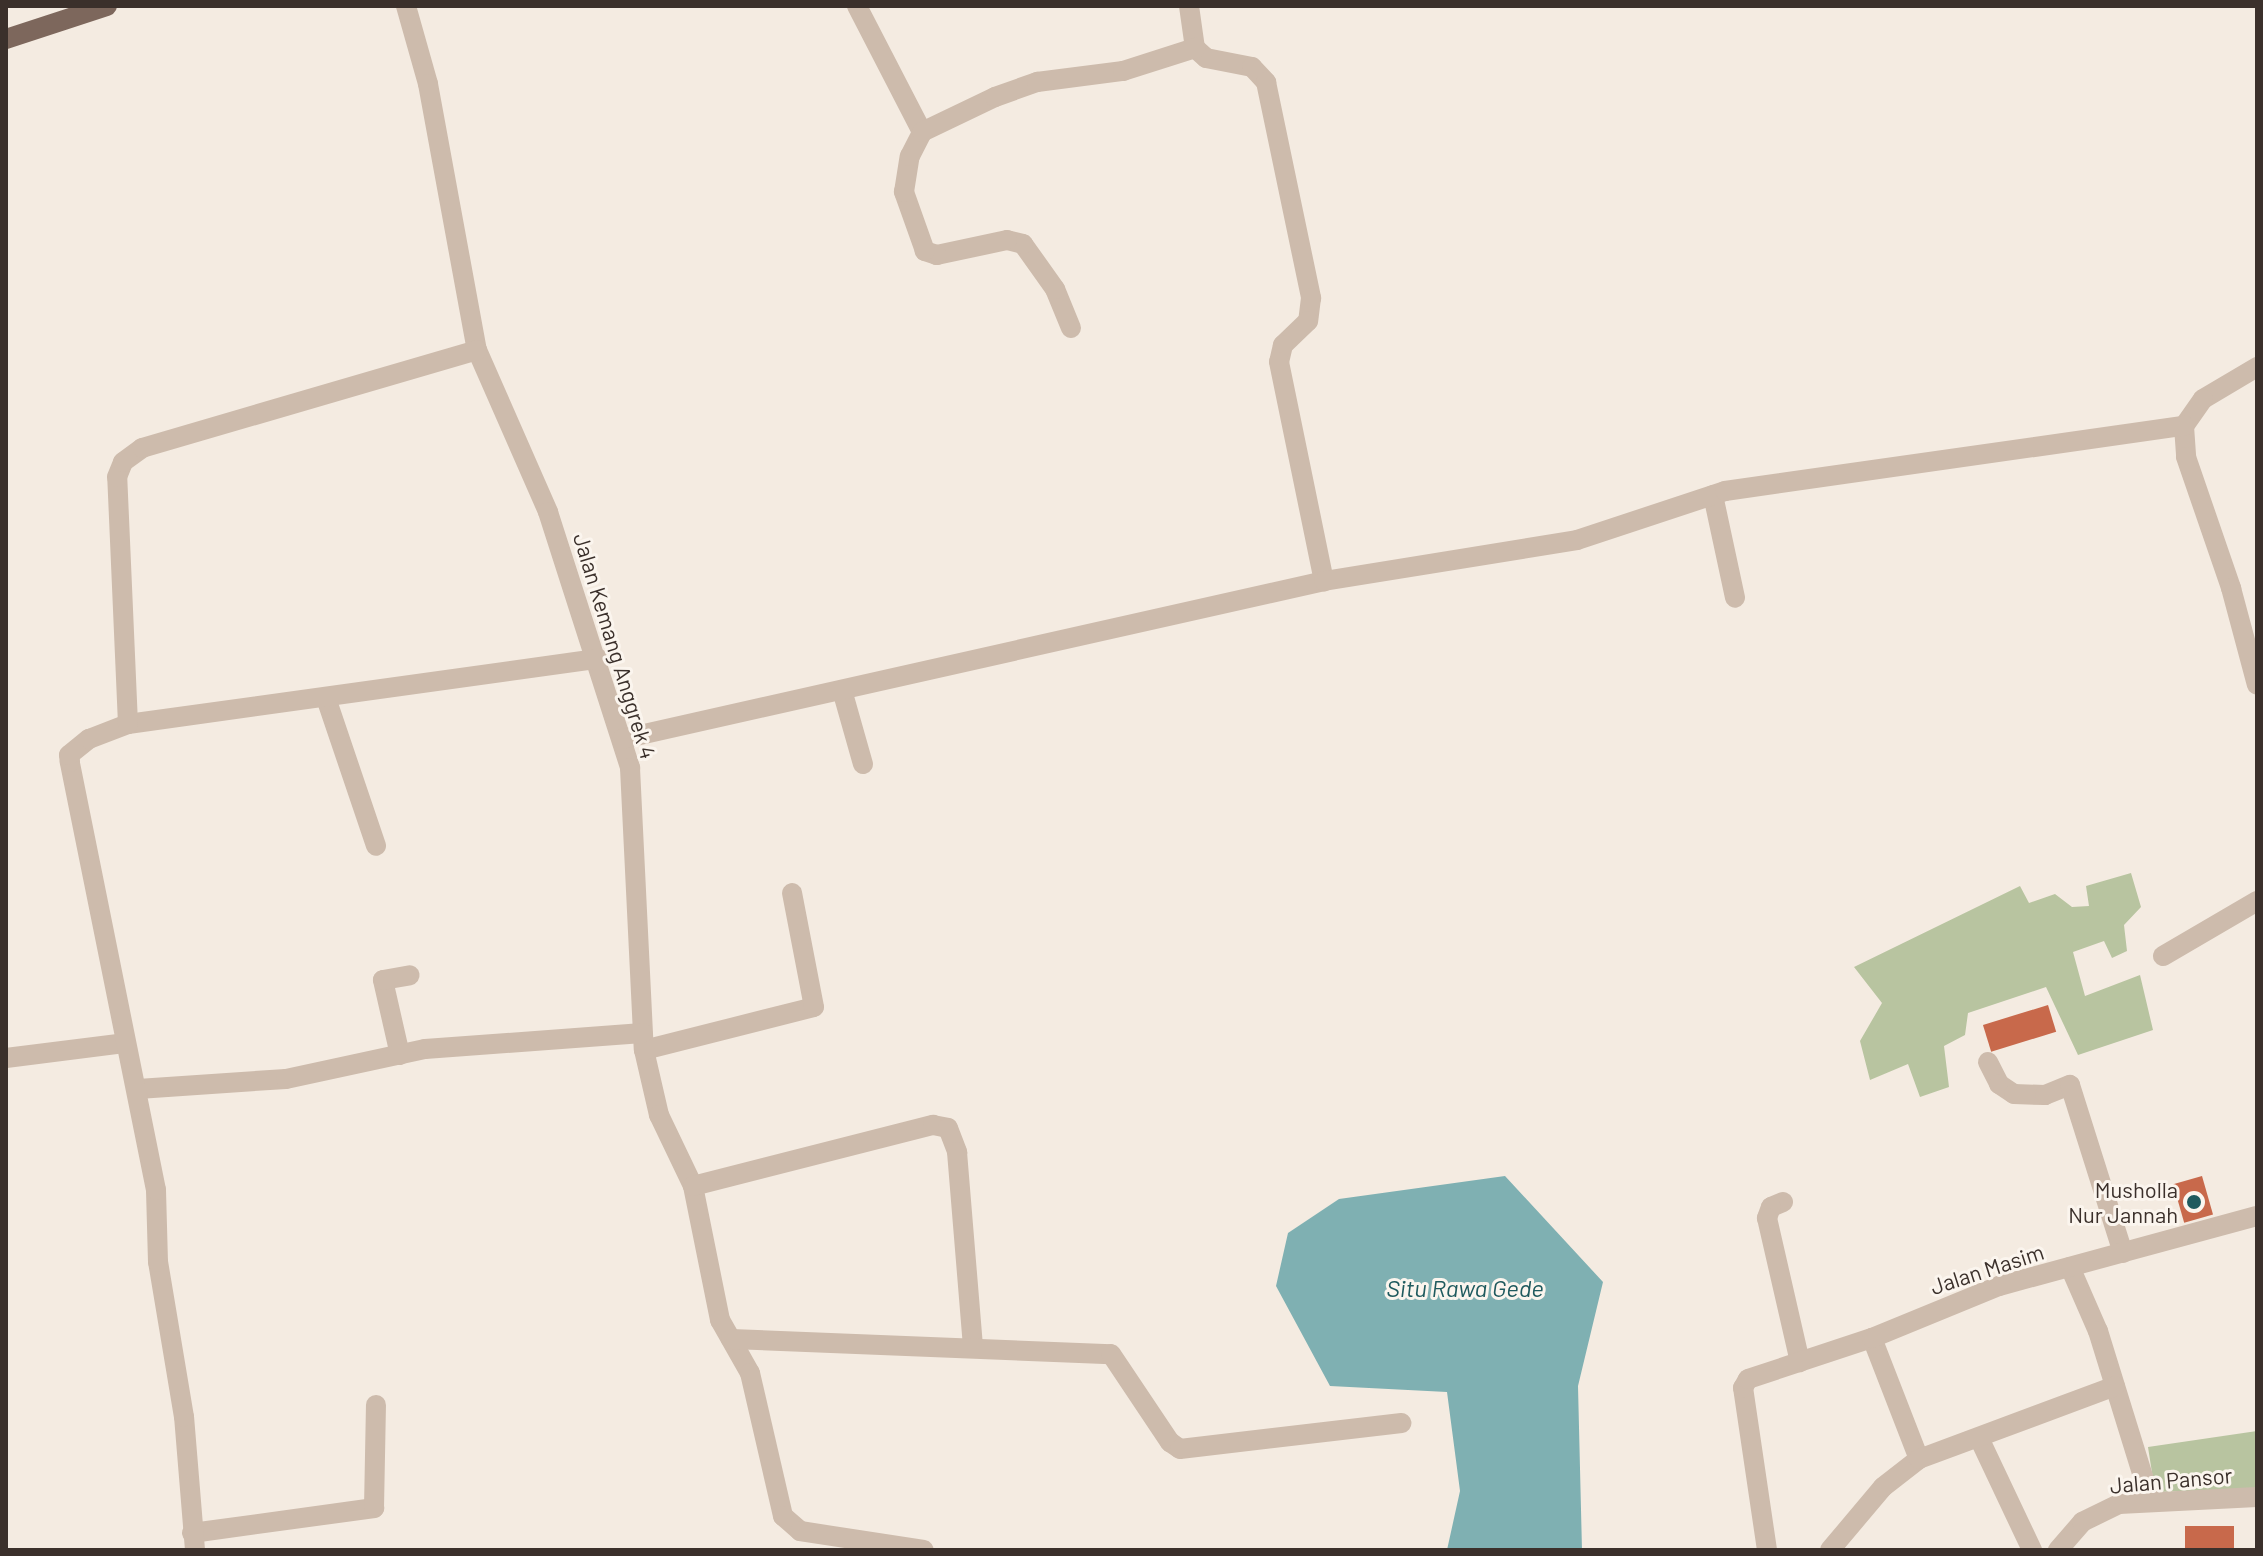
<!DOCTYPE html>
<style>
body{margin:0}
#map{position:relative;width:2263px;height:1556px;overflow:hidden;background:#f4ebe1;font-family:Barlow,sans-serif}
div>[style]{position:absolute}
.green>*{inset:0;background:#b8c4a0}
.water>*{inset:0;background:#7fb0b2}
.building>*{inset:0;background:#c8694b;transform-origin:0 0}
.minor>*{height:20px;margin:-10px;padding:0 10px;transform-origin:10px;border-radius:10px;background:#cdbbac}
.major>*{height:20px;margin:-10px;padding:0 10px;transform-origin:10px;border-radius:10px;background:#7d675c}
.dots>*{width:22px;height:22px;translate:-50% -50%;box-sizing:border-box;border:4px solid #fbf5ee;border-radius:50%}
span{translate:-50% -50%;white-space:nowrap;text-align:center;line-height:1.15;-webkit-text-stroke:6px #fbf5ee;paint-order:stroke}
.street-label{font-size:22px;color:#3b302b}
.poi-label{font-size:22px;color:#3b302b}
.right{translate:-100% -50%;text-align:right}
.water-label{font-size:24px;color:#1f5a5e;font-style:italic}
.frame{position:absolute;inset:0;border:8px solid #3b302b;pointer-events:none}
</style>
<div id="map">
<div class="green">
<div style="clip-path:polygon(2131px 873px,2141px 907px,2124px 925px,2127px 951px,2112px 958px,2104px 941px,2073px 952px,2085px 996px,2140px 975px,2153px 1030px,2078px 1055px,2046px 987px,1968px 1013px,1965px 1035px,1944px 1046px,1949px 1087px,1920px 1097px,1908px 1064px,1870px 1080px,1860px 1041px,1882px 1003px,1854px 967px,2020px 886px,2029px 903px,2055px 894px,2072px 907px,2089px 906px,2086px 886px)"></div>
<div style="clip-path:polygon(2257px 1431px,2257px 1489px,2155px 1492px,2148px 1447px)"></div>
</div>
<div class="water">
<div style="clip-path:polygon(1505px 1176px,1603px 1282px,1578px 1386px,1582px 1550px,1447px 1550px,1460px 1491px,1447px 1392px,1330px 1386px,1276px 1286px,1288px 1233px,1339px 1199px)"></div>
</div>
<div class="building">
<div style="left:2048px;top:1005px;width:28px;height:68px;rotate:73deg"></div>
<div style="left:2202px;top:1176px;width:40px;height:30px;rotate:74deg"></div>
<div style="left:2185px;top:1526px;width:49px;height:24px"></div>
</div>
<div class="minor">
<div style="left:406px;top:6px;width:81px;rotate:74.2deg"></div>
<div style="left:428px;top:84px;width:270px;rotate:79.6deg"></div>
<div style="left:477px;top:350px;width:177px;rotate:66.3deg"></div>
<div style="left:548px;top:512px;width:269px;rotate:72.2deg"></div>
<div style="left:630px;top:768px;width:282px;rotate:87.2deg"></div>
<div style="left:644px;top:1050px;width:67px;rotate:77deg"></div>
<div style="left:659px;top:1115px;width:79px;rotate:64.4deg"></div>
<div style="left:693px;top:1186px;width:137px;rotate:78.6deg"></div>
<div style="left:720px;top:1320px;width:61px;rotate:60.5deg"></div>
<div style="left:750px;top:1373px;width:147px;rotate:77deg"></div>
<div style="left:783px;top:1516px;width:23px;rotate:41deg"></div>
<div style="left:800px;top:1531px;width:125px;rotate:8.7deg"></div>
<div style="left:857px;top:6px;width:142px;rotate:62.7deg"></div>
<div style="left:1189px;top:6px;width:42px;rotate:81.9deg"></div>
<div style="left:1195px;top:48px;width:15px;rotate:42deg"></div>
<div style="left:1206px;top:58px;width:47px;rotate:11.1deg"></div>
<div style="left:1252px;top:67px;width:21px;rotate:47deg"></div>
<div style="left:1266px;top:82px;width:221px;rotate:78.2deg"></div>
<div style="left:1311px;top:298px;width:23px;rotate:97deg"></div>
<div style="left:1308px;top:321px;width:35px;rotate:136deg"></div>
<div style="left:1283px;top:345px;width:17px;rotate:103deg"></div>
<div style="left:1279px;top:362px;width:224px;rotate:78.4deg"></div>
<div style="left:1071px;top:328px;width:42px;rotate:-112.3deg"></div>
<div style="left:1055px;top:289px;width:55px;rotate:-125.4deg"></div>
<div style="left:1023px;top:244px;width:16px;rotate:-166deg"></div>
<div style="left:1007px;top:240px;width:72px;rotate:167.9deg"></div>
<div style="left:937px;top:255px;width:13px;rotate:-162deg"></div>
<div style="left:925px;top:251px;width:63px;rotate:-109.6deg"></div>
<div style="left:904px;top:192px;width:36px;rotate:-81deg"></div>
<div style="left:910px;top:156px;width:27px;rotate:-63deg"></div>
<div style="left:922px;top:132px;width:81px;rotate:-25.6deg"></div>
<div style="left:995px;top:97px;width:45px;rotate:-19.7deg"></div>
<div style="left:1037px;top:82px;width:87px;rotate:-7.3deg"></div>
<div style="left:1123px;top:71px;width:76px;rotate:-17.7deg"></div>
<div style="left:2257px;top:367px;width:63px;rotate:149.3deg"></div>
<div style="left:2203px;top:399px;width:33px;rotate:125deg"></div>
<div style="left:2184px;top:426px;width:31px;rotate:86deg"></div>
<div style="left:2186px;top:457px;width:139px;rotate:71deg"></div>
<div style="left:2231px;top:588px;width:100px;rotate:75deg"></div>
<div style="left:1713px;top:495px;width:105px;rotate:77.9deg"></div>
<div style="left:842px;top:690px;width:77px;rotate:74.2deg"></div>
<div style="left:326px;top:698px;width:156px;rotate:71.3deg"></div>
<div style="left:128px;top:724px;width:475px;rotate:-7.9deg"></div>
<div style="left:622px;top:739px;width:720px;rotate:-12.68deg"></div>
<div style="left:1324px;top:581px;width:256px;rotate:-9.2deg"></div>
<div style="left:1577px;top:540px;width:156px;rotate:-18.3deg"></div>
<div style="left:1725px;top:491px;width:464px;rotate:-8.1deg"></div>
<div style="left:2163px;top:956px;width:109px;rotate:-30.3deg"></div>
<div style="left:644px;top:1050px;width:175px;rotate:-14.2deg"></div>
<div style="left:814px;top:1007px;width:116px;rotate:-100.9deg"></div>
<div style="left:400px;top:1055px;width:77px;rotate:-102.8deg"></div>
<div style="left:383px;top:980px;width:27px;rotate:-10deg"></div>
<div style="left:6px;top:1058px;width:119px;rotate:-7.2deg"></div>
<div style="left:1988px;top:1062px;width:25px;rotate:63deg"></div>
<div style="left:1999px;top:1084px;width:18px;rotate:34deg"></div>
<div style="left:2014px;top:1094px;width:31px;rotate:2deg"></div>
<div style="left:2045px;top:1095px;width:27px;rotate:-22deg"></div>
<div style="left:2070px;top:1085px;width:176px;rotate:72.5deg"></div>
<div style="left:138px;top:1089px;width:148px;rotate:-3.9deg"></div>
<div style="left:286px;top:1079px;width:142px;rotate:-12.2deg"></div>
<div style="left:425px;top:1049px;width:218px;rotate:-4.2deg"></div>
<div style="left:693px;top:1186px;width:248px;rotate:-14.3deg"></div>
<div style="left:933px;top:1125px;width:15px;rotate:11deg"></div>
<div style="left:948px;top:1128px;width:26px;rotate:69deg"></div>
<div style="left:957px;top:1152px;width:194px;rotate:85.3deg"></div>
<div style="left:1783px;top:1202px;width:13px;rotate:157deg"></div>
<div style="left:1771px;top:1207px;width:12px;rotate:110deg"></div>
<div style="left:1767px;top:1218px;width:148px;rotate:77.1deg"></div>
<div style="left:2070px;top:1267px;width:70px;rotate:66.4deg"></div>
<div style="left:2098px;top:1331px;width:179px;rotate:72.8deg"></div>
<div style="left:1872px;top:1338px;width:130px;rotate:68.8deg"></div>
<div style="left:731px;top:1339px;width:380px;rotate:2.3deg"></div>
<div style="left:1111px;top:1354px;width:106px;rotate:56.2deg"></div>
<div style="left:1170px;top:1442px;width:12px;rotate:35deg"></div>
<div style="left:1180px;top:1449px;width:223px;rotate:-6.7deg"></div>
<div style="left:1980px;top:1440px;width:122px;rotate:64.7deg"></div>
<div style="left:192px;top:1533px;width:184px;rotate:-7.8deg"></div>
<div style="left:374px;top:1508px;width:103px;rotate:-88.9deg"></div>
<div style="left:195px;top:1550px;width:133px;rotate:-94.7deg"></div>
<div style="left:184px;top:1417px;width:157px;rotate:-99.5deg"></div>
<div style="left:158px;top:1262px;width:72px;rotate:-91.6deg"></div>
<div style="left:156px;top:1190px;width:437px;rotate:-101.4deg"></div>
<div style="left:70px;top:762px;width:7px;rotate:-98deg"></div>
<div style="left:69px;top:755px;width:26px;rotate:-39deg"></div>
<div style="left:89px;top:739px;width:42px;rotate:-21deg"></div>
<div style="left:128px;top:724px;width:247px;rotate:-92.5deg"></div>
<div style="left:117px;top:477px;width:16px;rotate:-68deg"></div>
<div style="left:123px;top:462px;width:24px;rotate:-36deg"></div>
<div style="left:142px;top:448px;width:349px;rotate:-16.3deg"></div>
<div style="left:1767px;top:1550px;width:164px;rotate:-98.4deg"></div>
<div style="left:1743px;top:1388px;width:10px;rotate:-61deg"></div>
<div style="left:1748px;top:1379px;width:131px;rotate:-18.3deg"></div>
<div style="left:1872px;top:1338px;width:137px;rotate:-22.3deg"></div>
<div style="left:1999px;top:1286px;width:267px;rotate:-15.2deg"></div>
<div style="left:1830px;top:1550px;width:82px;rotate:-49.9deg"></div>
<div style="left:1883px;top:1487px;width:46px;rotate:-37.9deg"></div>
<div style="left:1919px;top:1459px;width:209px;rotate:-20.4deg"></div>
<div style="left:2058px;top:1550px;width:37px;rotate:-49deg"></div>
<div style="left:2082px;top:1522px;width:41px;rotate:-25.9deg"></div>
<div style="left:2119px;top:1504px;width:138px;rotate:-2.9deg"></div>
</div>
<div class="major">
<div style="left:6px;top:39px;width:106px;rotate:-18.1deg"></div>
</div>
<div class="dots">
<div style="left:2194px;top:1202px;background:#1f5a5e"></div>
</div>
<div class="street-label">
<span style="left:615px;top:646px;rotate:73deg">Jalan Kemang Anggrek 4</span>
<span style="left:1987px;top:1269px;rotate:-18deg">Jalan Masim</span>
<span style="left:2171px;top:1480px;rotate:-5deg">Jalan Pansor</span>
</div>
<div class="poi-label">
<span class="right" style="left:2178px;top:1202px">Musholla<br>Nur Jannah</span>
</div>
<div class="water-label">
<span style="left:1465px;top:1288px">Situ Rawa Gede</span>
</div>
<div class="frame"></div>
</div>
